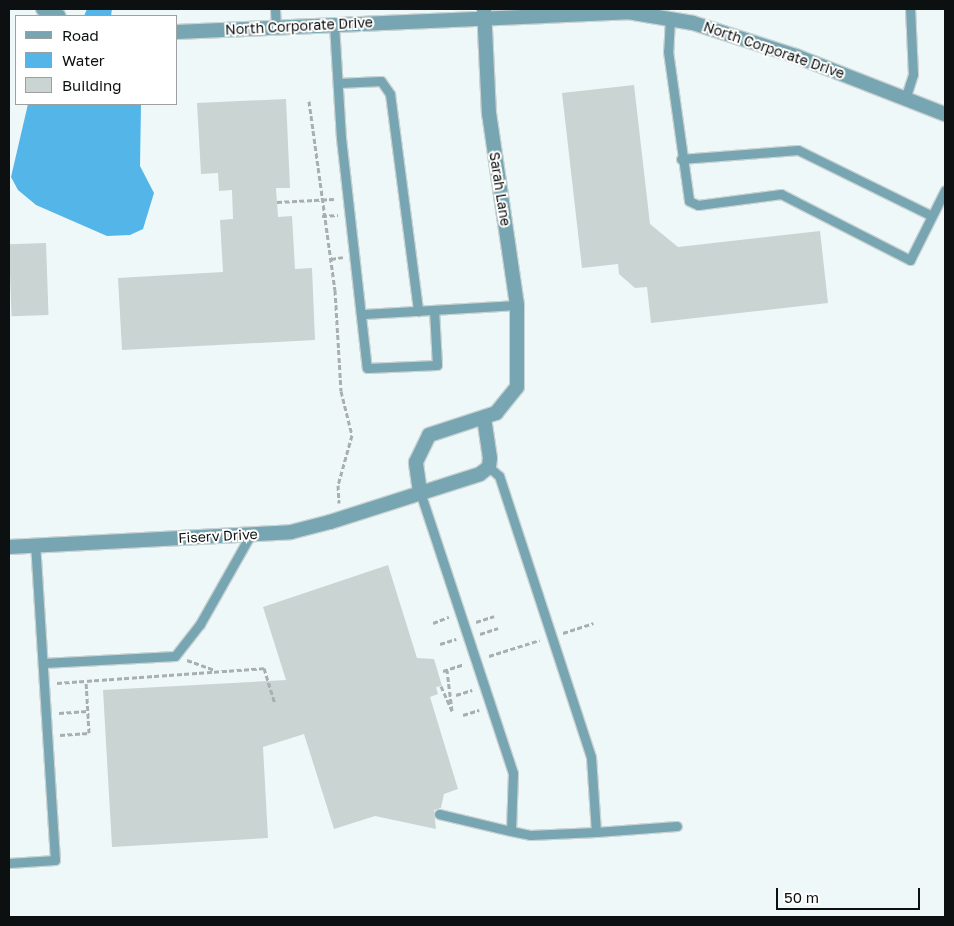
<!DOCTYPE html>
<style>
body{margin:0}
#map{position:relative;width:954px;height:926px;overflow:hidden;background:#eef8f8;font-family:"Golos Text",sans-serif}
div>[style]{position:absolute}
.water>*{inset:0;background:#54b5e8}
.building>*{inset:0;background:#cad4d2;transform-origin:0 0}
.path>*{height:3px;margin-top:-1.5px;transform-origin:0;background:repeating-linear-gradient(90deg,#a8afaf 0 5px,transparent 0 7.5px)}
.roads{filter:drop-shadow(1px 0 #cad3d3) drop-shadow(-1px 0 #cad3d3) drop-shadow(0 1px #cad3d3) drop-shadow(0 -1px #cad3d3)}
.service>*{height:9px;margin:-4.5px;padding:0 4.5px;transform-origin:4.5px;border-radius:4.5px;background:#77a5b1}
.minor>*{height:14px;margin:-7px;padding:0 7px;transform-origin:7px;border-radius:7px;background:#77a5b1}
span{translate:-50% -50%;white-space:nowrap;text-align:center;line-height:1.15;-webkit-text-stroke:4px #fff;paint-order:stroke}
.street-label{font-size:14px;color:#0d1010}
.frame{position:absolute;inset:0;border:10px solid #0d1010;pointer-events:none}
.legend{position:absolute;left:15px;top:15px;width:162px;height:90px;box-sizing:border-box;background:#fff;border:1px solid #9e9f9f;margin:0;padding:6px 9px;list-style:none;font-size:15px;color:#0d1010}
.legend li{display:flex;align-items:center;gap:10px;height:25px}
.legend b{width:25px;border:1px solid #9e9f9f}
.scale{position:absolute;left:776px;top:888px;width:144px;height:22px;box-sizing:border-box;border:2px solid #0d1010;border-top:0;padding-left:6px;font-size:15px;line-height:18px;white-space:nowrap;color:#0d1010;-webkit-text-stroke:4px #fff;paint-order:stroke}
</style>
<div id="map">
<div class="water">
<div style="clip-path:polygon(87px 9px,112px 9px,111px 16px,84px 16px)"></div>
<div style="clip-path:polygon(28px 104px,141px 104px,140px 166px,154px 193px,143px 229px,130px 235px,107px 236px,36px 205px,18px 190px,11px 177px)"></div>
</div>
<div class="building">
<div style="clip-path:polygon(634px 85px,650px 224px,678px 247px,820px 231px,828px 303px,651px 323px,647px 287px,635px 288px,619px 274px,618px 264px,582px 268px,562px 93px)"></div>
<div style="clip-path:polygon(286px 99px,290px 188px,276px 188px,278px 217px,292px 216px,295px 269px,312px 268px,315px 340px,122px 350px,118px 278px,223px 272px,220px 220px,233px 219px,232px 190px,219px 191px,218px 173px,201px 174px,197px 103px)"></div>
<div style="left:46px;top:243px;width:72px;height:37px;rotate:88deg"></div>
<div style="clip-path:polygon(388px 565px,417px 658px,434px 659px,442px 686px,436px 687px,438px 694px,430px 697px,458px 789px,444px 794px,441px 808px,434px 810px,436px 829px,375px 816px,334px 829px,304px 734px,263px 747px,268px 838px,112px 847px,103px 690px,286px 680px,263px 607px)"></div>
</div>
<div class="path">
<div style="left:309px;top:101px;width:191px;rotate:82.2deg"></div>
<div style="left:335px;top:290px;width:101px;rotate:86.6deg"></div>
<div style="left:341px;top:391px;width:45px;rotate:76deg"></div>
<div style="left:352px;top:435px;width:52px;rotate:105.6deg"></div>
<div style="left:338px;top:485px;width:18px;rotate:87deg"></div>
<div style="left:277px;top:202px;width:57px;rotate:-3deg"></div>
<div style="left:322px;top:216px;width:16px;rotate:-4deg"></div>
<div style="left:331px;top:259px;width:12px;rotate:-9deg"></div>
<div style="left:476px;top:622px;width:19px;rotate:-18deg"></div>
<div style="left:433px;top:623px;width:17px;rotate:-21deg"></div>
<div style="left:563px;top:633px;width:32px;rotate:-18deg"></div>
<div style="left:480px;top:634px;width:19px;rotate:-18deg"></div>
<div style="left:440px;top:644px;width:17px;rotate:-17deg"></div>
<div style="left:489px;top:656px;width:53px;rotate:-17.4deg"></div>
<div style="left:187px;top:660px;width:29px;rotate:20deg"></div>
<div style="left:443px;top:671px;width:22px;rotate:-18deg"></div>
<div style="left:57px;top:683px;width:208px;rotate:-4.1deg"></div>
<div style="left:264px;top:668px;width:37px;rotate:73deg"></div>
<div style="left:441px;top:686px;width:27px;rotate:66deg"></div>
<div style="left:452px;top:711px;width:41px;rotate:-97deg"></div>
<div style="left:456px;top:695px;width:17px;rotate:-17deg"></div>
<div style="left:59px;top:713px;width:29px;rotate:-4deg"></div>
<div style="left:463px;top:715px;width:17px;rotate:-17deg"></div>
<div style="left:60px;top:735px;width:29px;rotate:-4deg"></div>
<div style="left:89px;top:733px;width:52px;rotate:-93.3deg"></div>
</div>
<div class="roads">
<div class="service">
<div style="left:275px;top:9px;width:18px;rotate:87deg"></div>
<div style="left:670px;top:18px;width:33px;rotate:93deg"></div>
<div style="left:668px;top:51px;width:151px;rotate:82deg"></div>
<div style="left:689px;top:201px;width:10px;rotate:24deg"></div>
<div style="left:698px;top:205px;width:84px;rotate:-7.5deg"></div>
<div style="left:781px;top:194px;width:145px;rotate:27.1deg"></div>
<div style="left:910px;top:260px;width:78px;rotate:-63.4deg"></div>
<div style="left:334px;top:24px;width:114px;rotate:86.5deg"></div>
<div style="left:341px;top:138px;width:231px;rotate:83.6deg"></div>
<div style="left:367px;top:368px;width:70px;rotate:-2.5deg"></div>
<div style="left:437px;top:365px;width:55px;rotate:-93.1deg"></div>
<div style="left:338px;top:83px;width:43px;rotate:-2.7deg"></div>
<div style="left:381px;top:81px;width:16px;rotate:55deg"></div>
<div style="left:390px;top:94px;width:219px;rotate:82.6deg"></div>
<div style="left:906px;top:96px;width:23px;rotate:-72deg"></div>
<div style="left:913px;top:74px;width:65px;rotate:-92.6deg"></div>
<div style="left:681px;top:159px;width:117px;rotate:-4.4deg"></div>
<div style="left:798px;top:150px;width:149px;rotate:26.2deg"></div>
<div style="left:364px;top:314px;width:153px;rotate:-3.4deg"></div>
<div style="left:420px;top:492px;width:296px;rotate:71.7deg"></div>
<div style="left:513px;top:773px;width:58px;rotate:92deg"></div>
<div style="left:511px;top:831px;width:19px;rotate:12deg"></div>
<div style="left:530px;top:835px;width:66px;rotate:-2.6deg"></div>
<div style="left:596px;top:832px;width:75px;rotate:-93.8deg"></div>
<div style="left:591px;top:757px;width:296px;rotate:-108.1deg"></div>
<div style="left:499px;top:476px;width:13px;rotate:-138deg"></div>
<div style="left:43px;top:663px;width:132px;rotate:-3deg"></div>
<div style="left:175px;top:656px;width:41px;rotate:-52deg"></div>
<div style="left:200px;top:624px;width:103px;rotate:-60.5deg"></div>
<div style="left:439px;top:814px;width:74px;rotate:13.3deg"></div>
<div style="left:596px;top:832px;width:81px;rotate:-4.2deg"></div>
<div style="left:9px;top:863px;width:46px;rotate:-3.7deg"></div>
<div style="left:55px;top:860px;width:316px;rotate:-93.6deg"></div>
</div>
<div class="minor">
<div style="left:43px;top:9px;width:17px;rotate:24deg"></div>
<div style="left:176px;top:32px;width:452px;rotate:-2.5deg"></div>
<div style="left:628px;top:12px;width:66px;rotate:9.6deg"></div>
<div style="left:693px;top:23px;width:108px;rotate:17.8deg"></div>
<div style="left:796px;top:56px;width:160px;rotate:21.3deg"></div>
<div style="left:420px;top:492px;width:30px;rotate:-98deg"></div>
<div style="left:416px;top:462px;width:30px;rotate:-64deg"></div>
<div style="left:429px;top:435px;width:71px;rotate:-18.2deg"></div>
<div style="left:496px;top:413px;width:33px;rotate:-51deg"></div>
<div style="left:517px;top:387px;width:82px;rotate:-90deg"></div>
<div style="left:517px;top:305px;width:193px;rotate:-98.3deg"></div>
<div style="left:489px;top:114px;width:105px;rotate:-92.7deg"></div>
<div style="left:9px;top:547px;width:282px;rotate:-3deg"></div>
<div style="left:291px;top:532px;width:40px;rotate:-14.4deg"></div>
<div style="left:330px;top:522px;width:157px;rotate:-17.7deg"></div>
<div style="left:480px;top:474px;width:11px;rotate:-38deg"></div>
<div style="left:489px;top:467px;width:9px;rotate:-84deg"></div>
<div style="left:490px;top:458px;width:40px;rotate:-98.5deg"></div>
</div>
</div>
<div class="street-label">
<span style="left:299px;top:26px;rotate:-3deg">North Corporate Drive</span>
<span style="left:774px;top:50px;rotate:19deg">North Corporate Drive</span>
<span style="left:500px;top:189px;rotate:81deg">Sarah Lane</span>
<span style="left:218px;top:536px;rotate:-3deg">Fiserv Drive</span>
</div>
<div class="frame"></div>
<ul class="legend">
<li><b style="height:6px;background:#77a5b1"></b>Road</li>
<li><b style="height:14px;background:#54b5e8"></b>Water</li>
<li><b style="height:14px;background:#cad4d2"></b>Building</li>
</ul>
<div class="scale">50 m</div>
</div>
